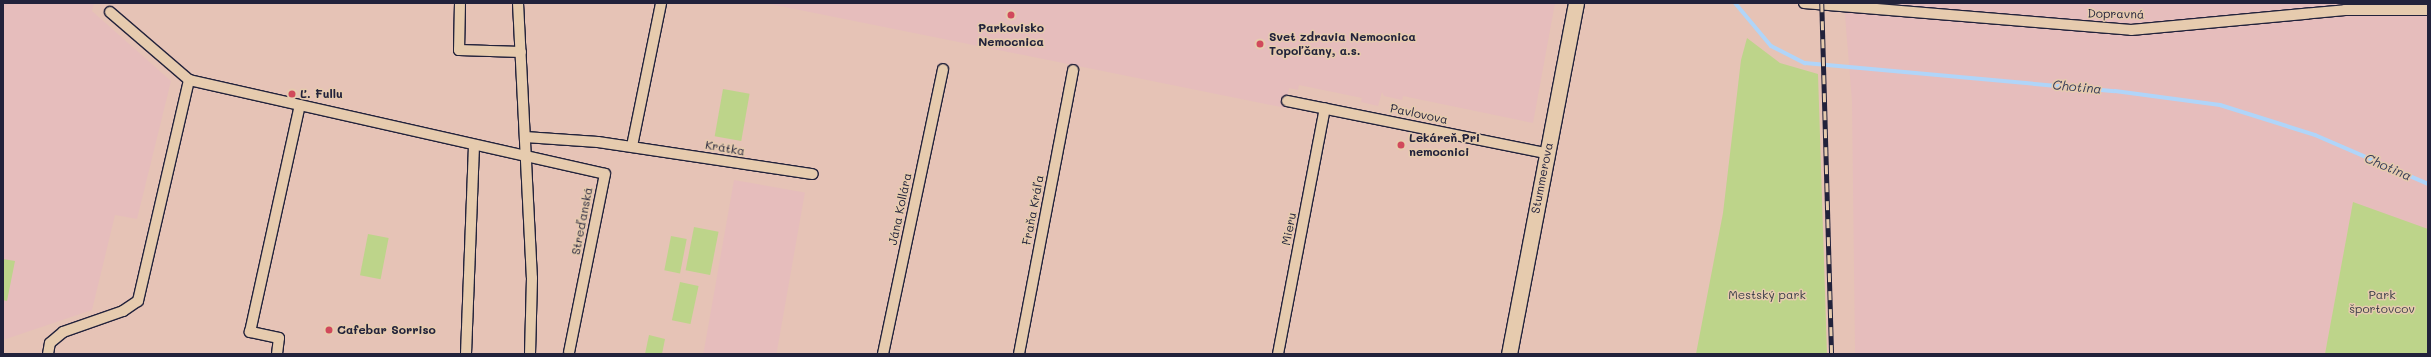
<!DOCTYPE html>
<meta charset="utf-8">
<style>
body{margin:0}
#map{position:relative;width:2431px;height:357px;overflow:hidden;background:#e6c3b6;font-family:Mali,sans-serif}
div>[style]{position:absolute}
.built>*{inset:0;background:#e6bdbc;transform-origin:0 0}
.green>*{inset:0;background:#bdd48a;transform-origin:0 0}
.stream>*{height:4px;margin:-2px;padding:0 2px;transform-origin:2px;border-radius:2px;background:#b0d5f9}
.roads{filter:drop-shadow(1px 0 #22223b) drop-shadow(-1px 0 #22223b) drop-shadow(0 1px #22223b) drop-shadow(0 -1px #22223b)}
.street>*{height:10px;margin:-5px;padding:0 5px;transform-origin:5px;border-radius:5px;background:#e6cbae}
.secondary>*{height:15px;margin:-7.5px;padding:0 7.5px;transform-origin:7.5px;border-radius:7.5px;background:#e6cbae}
.rail>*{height:4.5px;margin-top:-2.25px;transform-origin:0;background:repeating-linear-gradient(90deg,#e6cbae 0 9px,#22223b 0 18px);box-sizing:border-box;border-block:1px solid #22223b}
.dots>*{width:11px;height:11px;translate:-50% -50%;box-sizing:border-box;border:2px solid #e6cbae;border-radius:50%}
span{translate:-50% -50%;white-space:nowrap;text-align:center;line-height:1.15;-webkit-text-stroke:3px #e6cbae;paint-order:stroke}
.street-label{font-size:12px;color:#22223b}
.poi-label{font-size:12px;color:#22223b;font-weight:700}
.left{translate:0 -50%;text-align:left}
.park-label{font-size:12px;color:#393d47}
.water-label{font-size:13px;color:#373d58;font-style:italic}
.frame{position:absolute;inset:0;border:4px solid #22223b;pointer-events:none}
</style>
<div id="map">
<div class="built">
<div style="clip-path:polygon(3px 3px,94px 3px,92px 11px,171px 81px,137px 219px,115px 215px,92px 310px,3px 340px)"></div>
<div style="clip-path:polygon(765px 3px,1555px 3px,1533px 123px,1403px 96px,1402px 100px,1384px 96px,1382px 92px,1378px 106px,1361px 102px,1362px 98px,1299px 85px,1298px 90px,1289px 88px,1286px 108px)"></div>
<div style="clip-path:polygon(1844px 3px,2428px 3px,2428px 233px,2353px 202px,2325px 354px,1855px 354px,1852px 101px)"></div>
<div style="left:734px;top:180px;width:72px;height:179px;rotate:10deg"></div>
</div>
<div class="green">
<div style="clip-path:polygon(1747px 38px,1780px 63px,1818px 74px,1827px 354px,1696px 354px,1723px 213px,1741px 60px)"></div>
<div style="left:723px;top:89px;width:27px;height:48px;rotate:10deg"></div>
<div style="clip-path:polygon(2353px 202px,2428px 229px,2428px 354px,2325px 354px)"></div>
<div style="left:694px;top:227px;width:25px;height:44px;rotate:11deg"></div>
<div style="left:368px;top:234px;width:21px;height:42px;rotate:11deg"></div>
<div style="left:671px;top:236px;width:16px;height:35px;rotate:11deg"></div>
<div style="clip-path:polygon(3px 259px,15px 261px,7px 301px,3px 300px)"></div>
<div style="left:680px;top:282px;width:19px;height:39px;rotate:12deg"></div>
<div style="clip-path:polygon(649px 335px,665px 339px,662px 354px,645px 354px)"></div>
</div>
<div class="stream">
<div style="left:1735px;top:3px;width:56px;rotate:50.1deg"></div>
<div style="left:1771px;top:46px;width:38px;rotate:27deg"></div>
<div style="left:1805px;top:63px;width:311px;rotate:5.2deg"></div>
<div style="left:2115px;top:91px;width:106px;rotate:7.6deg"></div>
<div style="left:2220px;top:105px;width:100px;rotate:17.5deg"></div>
<div style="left:2315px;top:135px;width:123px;rotate:23.4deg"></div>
</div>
<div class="roads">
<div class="street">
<div style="left:460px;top:3px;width:47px;rotate:91.2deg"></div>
<div style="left:459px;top:50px;width:62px;rotate:1.8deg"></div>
<div style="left:518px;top:3px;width:275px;rotate:87.1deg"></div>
<div style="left:532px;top:278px;width:76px;rotate:91.5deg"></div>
<div style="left:1804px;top:3px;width:328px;rotate:4.7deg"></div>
<div style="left:2131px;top:30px;width:215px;rotate:-5.3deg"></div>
<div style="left:2345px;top:10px;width:83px"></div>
<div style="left:110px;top:12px;width:104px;rotate:40.7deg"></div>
<div style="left:1287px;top:101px;width:264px;rotate:11.4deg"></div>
<div style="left:525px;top:137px;width:73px;rotate:3.9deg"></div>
<div style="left:598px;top:142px;width:217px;rotate:8.5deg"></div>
<div style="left:632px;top:146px;width:146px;rotate:-78.5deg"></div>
<div style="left:48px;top:354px;width:11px;rotate:-80deg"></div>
<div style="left:50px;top:343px;width:17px;rotate:-40deg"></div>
<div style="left:63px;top:332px;width:64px;rotate:-19.3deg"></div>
<div style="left:123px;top:311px;width:18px;rotate:-34deg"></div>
<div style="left:138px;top:301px;width:227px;rotate:-77deg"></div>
<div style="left:189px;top:80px;width:426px;rotate:12.7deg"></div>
<div style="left:605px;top:174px;width:182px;rotate:101.4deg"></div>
<div style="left:277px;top:354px;width:16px;rotate:-83deg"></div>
<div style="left:279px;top:338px;width:30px;rotate:-168deg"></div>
<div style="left:250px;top:332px;width:232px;rotate:-77.6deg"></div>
<div style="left:466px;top:354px;width:209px;rotate:-87.8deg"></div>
<div style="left:883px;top:354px;width:291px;rotate:-78.1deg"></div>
<div style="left:1019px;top:354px;width:289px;rotate:-79.2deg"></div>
<div style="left:1278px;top:354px;width:250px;rotate:-79.2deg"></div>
</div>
<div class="secondary">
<div style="left:1509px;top:354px;width:357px;rotate:-79.2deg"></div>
</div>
</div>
<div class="rail">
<div style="left:1822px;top:3px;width:351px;rotate:88.4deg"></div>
</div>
<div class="dots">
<div style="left:1011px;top:15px;background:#d1495b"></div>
<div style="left:1260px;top:44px;background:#d1495b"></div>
<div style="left:292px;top:94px;background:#d1495b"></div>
<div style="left:1401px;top:145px;background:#d1495b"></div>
<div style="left:329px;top:330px;background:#d1495b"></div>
</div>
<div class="street-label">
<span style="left:2116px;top:14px;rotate:1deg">Dopravná</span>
<span style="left:1419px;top:114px;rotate:12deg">Pavlovova</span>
<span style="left:725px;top:148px;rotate:10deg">Krátka</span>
<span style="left:1542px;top:178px;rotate:-79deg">Stummerova</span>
<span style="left:900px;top:209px;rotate:-78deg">Jána Kollára</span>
<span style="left:1033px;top:210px;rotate:-79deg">Fraňa Kráľa</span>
<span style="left:582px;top:221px;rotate:-79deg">Streďanská</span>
<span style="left:1289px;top:229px;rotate:-79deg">Mieru</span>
</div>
<div class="poi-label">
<span style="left:1011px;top:35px">Parkovisko<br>Nemocnica</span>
<span class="left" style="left:1269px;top:44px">Svet zdravia Nemocnica<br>Topoľčany, a.s.</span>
<span class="left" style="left:300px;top:94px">Ľ. Fullu</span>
<span class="left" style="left:1409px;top:145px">Lekáreň Pri<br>nemocnici</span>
<span class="left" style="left:337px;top:330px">Cafebar Sorriso</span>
</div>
<div class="park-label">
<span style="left:1767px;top:295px">Mestský park</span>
<span style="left:2382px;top:302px">Park<br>športovcov</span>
</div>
<div class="water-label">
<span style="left:2077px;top:87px;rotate:5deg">Chotina</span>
<span style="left:2388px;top:167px;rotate:23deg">Chotina</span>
</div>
<div class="frame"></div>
</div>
